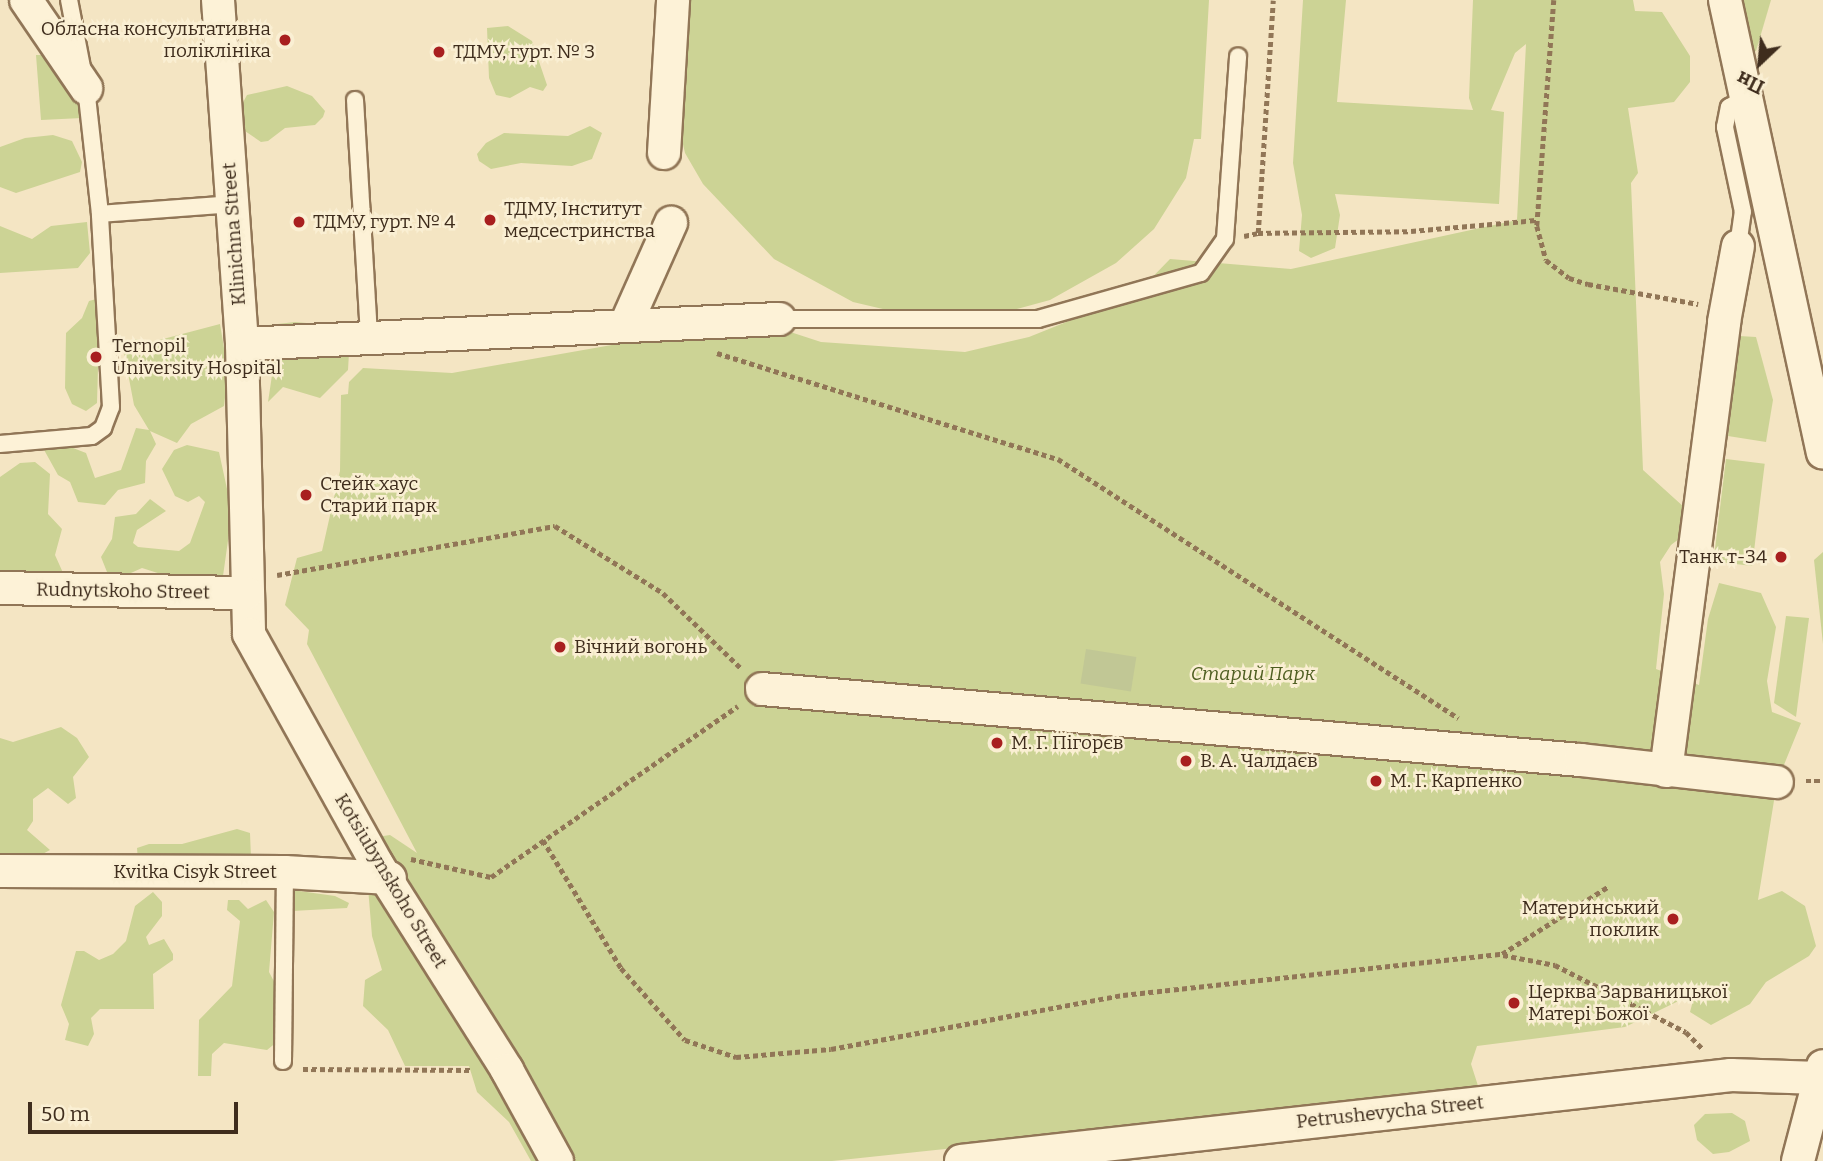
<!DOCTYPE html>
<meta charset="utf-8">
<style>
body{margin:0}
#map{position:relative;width:1823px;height:1161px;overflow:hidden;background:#f4e5c3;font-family:Bitter,serif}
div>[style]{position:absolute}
.green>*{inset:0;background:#ccd395;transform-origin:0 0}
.cemetery>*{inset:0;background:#c1c795;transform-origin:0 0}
.path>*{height:4.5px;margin-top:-2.25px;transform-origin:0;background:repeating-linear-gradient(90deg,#917657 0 5px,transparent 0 8.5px)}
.roads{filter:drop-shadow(2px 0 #917657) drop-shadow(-2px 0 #917657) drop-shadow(0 2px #917657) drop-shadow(0 -2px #917657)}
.lane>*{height:16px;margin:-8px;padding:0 8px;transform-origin:8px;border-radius:8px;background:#fdf2d7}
.street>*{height:32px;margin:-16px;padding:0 16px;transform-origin:16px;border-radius:16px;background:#fdf2d7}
.dots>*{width:19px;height:19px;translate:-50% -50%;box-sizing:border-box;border:4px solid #faefd3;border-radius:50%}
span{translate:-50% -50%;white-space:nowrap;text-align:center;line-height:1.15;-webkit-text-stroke:5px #faefd3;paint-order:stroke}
.poi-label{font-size:19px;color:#3f2d1d}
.right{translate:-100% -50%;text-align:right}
.left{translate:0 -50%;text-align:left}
.street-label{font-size:19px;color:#3f2d1d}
.park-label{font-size:19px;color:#4e5e21;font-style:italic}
.north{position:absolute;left:1725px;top:28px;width:70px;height:70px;-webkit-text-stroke:5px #faefd3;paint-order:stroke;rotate:206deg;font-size:19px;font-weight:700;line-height:28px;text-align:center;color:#3f2d1d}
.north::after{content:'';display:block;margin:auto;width:24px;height:32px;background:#3f2d1d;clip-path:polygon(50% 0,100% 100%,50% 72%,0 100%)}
.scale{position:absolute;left:28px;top:1102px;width:210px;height:32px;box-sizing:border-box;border:4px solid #3f2d1d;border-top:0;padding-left:9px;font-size:21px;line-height:24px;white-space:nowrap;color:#3f2d1d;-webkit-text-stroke:5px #faefd3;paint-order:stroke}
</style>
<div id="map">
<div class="green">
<div style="clip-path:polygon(683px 0,1209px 0,1201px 139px,1194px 139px,1186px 178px,1154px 229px,1116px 263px,1050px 300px,1002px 313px,900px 313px,853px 302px,774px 259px,703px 184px,685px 153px,677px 118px)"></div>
<div style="clip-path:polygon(1303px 0,1346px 0,1337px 102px,1473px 110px,1469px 98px,1473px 0,1633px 0,1635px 11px,1662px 12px,1690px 56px,1690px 82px,1674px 102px,1628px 108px,1638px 173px,1631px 183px,1643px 470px,1685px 508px,1688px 532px,1671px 545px,1660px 562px,1664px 594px,1656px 669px,1699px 685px,1708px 619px,1719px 583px,1761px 593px,1776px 627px,1767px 681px,1772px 712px,1801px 723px,1777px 782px,1758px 900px,1782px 891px,1805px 906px,1816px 946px,1809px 956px,1766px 982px,1750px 1004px,1711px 1025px,1690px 1012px,1695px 993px,1625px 1027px,1477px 1046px,1471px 1064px,1480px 1092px,832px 1161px,531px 1161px,509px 1122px,477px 1092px,469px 1066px,405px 1066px,388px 1030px,363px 1006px,365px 980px,382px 970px,372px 936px,364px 839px,390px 835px,417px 853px,307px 644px,309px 630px,285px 605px,297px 558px,322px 551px,340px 471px,341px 395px,348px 394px,349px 382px,363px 368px,452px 373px,754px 320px,821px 342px,965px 352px,1029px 337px,1136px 294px,1170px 259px,1291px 269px,1517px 220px,1526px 44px,1515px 53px,1491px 110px,1504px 112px,1499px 204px,1335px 194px,1340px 215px,1335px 248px,1311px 258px,1299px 251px,1302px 215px,1293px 163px)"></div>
<div style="clip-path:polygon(1720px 0,1771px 0,1756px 51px,1740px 59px)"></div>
<div style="clip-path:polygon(508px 26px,532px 41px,547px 85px,543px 91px,530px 87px,510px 98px,496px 95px,489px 78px,487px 28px)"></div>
<div style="clip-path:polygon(36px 55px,57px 55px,81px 87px,82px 118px,41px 120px)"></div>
<div style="clip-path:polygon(287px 86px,312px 96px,325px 111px,323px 117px,315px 125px,285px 128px,268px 141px,261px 142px,242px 129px,240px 108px,247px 95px)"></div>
<div style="clip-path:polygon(590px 126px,602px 133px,592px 159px,572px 166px,521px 163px,491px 169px,479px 161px,477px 154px,486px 143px,504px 133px,568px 136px)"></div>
<div style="clip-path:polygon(53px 135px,72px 141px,82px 162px,80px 172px,16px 193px,0 187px,0 147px,25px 138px)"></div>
<div style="clip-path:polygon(87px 222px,90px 253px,78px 268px,0 273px,0 226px,32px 239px,51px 226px)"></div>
<div style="clip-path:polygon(100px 298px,97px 403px,86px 411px,72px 404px,65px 388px,66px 333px,82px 318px,89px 301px)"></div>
<div style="clip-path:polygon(295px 322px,330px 325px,349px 353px,348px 370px,320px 398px,283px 387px,268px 402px,275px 355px,269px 325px)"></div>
<div style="clip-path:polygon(220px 324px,228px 372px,224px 406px,191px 424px,177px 443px,150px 431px,156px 444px,146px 461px,145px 483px,118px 490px,105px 505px,78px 502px,70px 482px,58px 475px,43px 448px,55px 441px,86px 453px,95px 478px,121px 470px,136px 428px,149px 430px,134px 405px,123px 347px,135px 339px,148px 343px)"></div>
<div style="clip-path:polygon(1739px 336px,1756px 337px,1773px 400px,1766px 442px,1728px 436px)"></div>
<div style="clip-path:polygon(187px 445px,219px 452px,232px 512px,223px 576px,186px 582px,142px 568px,122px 577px,107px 572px,101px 557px,112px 539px,115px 517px,136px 514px,150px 499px,166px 511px,137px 530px,133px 543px,138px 547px,179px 551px,190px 543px,205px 502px,199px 496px,188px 502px,175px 496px,162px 469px,174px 450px)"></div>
<div style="left:1726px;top:459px;width:39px;height:103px;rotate:7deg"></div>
<div style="clip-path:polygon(35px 462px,50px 474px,48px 514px,62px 529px,55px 555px,64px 575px,0 580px,0 477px,20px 463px)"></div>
<div style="clip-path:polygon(1823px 552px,1823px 644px,1814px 560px)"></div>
<div style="clip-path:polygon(1786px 616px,1809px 618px,1796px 717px,1774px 703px)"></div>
<div style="clip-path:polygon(61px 727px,77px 738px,89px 757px,73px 777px,76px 798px,68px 804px,48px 788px,33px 799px,33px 821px,27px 830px,50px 850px,0 877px,0 738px,13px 742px)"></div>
<div style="clip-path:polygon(237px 829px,250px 833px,251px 858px,138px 861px,137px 848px,149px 844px,182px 844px)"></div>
<div style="clip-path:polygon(292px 890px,335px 896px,349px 903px,347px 908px,292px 911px)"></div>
<div style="clip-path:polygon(153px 892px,162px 902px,162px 916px,146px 937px,149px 945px,164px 939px,173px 954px,173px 960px,153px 974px,154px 1009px,100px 1009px,91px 1018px,94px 1034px,88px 1046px,65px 1040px,69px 1024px,61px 1005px,76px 951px,84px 951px,99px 960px,113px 954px,126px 941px,135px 906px)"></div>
<div style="clip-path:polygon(228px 900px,239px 900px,248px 909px,266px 900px,274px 912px,269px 972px,288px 1008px,288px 1033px,267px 1050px,224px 1043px,212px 1054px,211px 1076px,198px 1076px,199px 1020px,232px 986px,240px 921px,227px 910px)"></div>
<div style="clip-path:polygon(1732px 1113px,1745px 1121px,1750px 1141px,1729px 1152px,1713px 1154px,1697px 1140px,1694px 1125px,1705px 1114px)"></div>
</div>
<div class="cemetery">
<div style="left:1086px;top:649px;width:51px;height:35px;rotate:9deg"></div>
</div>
<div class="path">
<div style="left:1554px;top:0;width:227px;rotate:94.3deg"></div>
<div style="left:1537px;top:226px;width:35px;rotate:75deg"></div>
<div style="left:1546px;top:260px;width:29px;rotate:38deg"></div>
<div style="left:1569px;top:278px;width:20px;rotate:18deg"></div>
<div style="left:1588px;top:284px;width:112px;rotate:10.3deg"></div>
<div style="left:1258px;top:233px;width:153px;rotate:-0.7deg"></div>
<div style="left:1411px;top:231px;width:125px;rotate:-5deg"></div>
<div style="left:1244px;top:236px;width:14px;rotate:-12deg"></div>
<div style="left:1258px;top:233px;width:233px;rotate:-86.3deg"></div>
<div style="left:717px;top:353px;width:357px;rotate:17.3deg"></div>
<div style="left:1058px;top:459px;width:477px;rotate:32.9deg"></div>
<div style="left:277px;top:575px;width:282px;rotate:-10deg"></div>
<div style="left:555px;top:526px;width:127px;rotate:31.8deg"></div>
<div style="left:663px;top:593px;width:110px;rotate:43.9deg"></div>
<div style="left:1806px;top:781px;width:17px"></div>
<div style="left:543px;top:840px;width:150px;rotate:58.6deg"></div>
<div style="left:621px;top:968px;width:96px;rotate:48.4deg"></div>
<div style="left:685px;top:1040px;width:54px;rotate:18.4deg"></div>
<div style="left:736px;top:1057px;width:95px;rotate:-4.8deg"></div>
<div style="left:831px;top:1049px;width:297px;rotate:-10.5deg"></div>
<div style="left:1123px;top:995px;width:381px;rotate:-6.2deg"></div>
<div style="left:1502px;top:954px;width:127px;rotate:-32.4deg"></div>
<div style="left:411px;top:859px;width:82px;rotate:12.7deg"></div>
<div style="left:491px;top:877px;width:300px;rotate:-34.7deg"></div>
<div style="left:1503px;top:955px;width:53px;rotate:10.9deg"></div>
<div style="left:1555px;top:965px;width:147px;rotate:27.1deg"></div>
<div style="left:1686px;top:1032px;width:23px;rotate:45deg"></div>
<div style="left:303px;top:1069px;width:169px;rotate:0.3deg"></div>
</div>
<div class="roads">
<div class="lane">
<div style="left:355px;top:100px;width:238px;rotate:86.6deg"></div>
<div style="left:100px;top:214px;width:133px;rotate:-4.3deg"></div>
<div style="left:1738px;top:246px;width:34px;rotate:-82deg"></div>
<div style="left:1743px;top:212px;width:87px;rotate:-102deg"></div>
<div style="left:1725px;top:127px;width:20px;rotate:-79deg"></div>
<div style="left:1729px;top:107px;width:19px;rotate:-28deg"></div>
<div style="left:779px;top:319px;width:259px"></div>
<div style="left:1038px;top:319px;width:169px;rotate:-15.8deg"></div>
<div style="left:1201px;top:273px;width:42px;rotate:-54.8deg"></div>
<div style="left:1225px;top:239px;width:183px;rotate:-85.9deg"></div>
<div style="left:0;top:444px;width:92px;rotate:-5deg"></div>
<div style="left:92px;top:436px;width:14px;rotate:-36deg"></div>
<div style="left:103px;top:428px;width:22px;rotate:-69deg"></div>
<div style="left:111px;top:407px;width:193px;rotate:-93.3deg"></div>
<div style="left:100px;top:214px;width:127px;rotate:-96.3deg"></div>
<div style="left:86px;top:88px;width:90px;rotate:-100.9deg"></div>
<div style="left:283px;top:1061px;width:189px;rotate:-89.4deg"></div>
</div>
<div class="street">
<div style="left:26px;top:0;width:107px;rotate:55.7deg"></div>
<div style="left:218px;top:0;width:345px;rotate:86deg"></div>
<div style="left:242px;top:344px;width:290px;rotate:88.6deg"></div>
<div style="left:249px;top:634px;width:263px;rotate:60.9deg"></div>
<div style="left:377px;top:864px;width:244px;rotate:57.7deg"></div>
<div style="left:507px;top:1070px;width:104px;rotate:61.2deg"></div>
<div style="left:1725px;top:0;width:463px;rotate:77.8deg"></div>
<div style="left:664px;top:153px;width:153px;rotate:-86.6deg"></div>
<div style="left:626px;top:324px;width:111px;rotate:-66deg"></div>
<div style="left:242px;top:344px;width:538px;rotate:-2.67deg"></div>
<div style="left:0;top:588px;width:247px;rotate:1.2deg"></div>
<div style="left:762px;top:689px;width:821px;rotate:4.96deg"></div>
<div style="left:1580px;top:760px;width:198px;rotate:6.4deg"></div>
<div style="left:1666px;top:771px;width:453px;rotate:-82.6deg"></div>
<div style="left:1724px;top:322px;width:77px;rotate:-79.6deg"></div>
<div style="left:0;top:871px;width:285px;rotate:0.2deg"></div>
<div style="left:285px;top:872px;width:105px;rotate:3.3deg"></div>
<div style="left:961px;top:1161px;width:775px;rotate:-6.37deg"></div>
<div style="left:1731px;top:1075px;width:88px;rotate:2deg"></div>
<div style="left:1798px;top:1161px;width:98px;rotate:-75.3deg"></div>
</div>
</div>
<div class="dots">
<div style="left:285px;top:40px;background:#a81f1f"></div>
<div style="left:439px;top:52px;background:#a81f1f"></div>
<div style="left:490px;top:220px;background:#a81f1f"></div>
<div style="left:299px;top:222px;background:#a81f1f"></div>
<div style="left:96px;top:357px;background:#a81f1f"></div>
<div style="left:306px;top:495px;background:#a81f1f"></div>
<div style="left:1781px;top:557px;background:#a81f1f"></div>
<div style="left:560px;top:647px;background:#a81f1f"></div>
<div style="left:997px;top:743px;background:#a81f1f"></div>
<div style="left:1186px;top:761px;background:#a81f1f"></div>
<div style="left:1376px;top:781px;background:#a81f1f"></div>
<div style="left:1673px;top:919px;background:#a81f1f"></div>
<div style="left:1514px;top:1003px;background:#a81f1f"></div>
</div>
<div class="poi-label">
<span class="right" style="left:271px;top:40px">Обласна консультативна<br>поліклініка</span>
<span class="left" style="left:453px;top:52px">ТДМУ, гурт. № 3</span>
<span class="left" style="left:504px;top:220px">ТДМУ, Iнститут<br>медсестринства</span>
<span class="left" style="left:313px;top:222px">ТДМУ, гурт. № 4</span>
<span class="left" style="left:112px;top:357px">Ternopil<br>University Hospital</span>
<span class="left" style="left:320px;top:495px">Стейк хаус<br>Старий парк</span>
<span class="right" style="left:1767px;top:557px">Танк т-34</span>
<span class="left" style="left:574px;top:647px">Вічний вогонь</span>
<span class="left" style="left:1011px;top:743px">М. Г. Пігорєв</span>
<span class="left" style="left:1200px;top:761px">В. А. Чалдаєв</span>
<span class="left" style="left:1390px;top:781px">М. Г. Карпенко</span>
<span class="right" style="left:1659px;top:919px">Материнський<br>поклик</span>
<span class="left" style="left:1528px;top:1003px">Церква Зарваницької<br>Матері Божої</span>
</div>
<div class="street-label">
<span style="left:234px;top:234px;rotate:-94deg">Klinichna Street</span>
<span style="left:123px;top:591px;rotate:1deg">Rudnytskoho Street</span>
<span style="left:195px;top:872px">Kvitka Cisyk Street</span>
<span style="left:391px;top:881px;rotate:59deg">Kotsiubynskoho Street</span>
<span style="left:1390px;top:1112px;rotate:-6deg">Petrushevycha Street</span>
</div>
<div class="park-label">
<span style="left:1253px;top:674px">Старий Парк</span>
</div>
<div class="north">Пн</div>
<div class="scale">50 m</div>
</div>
